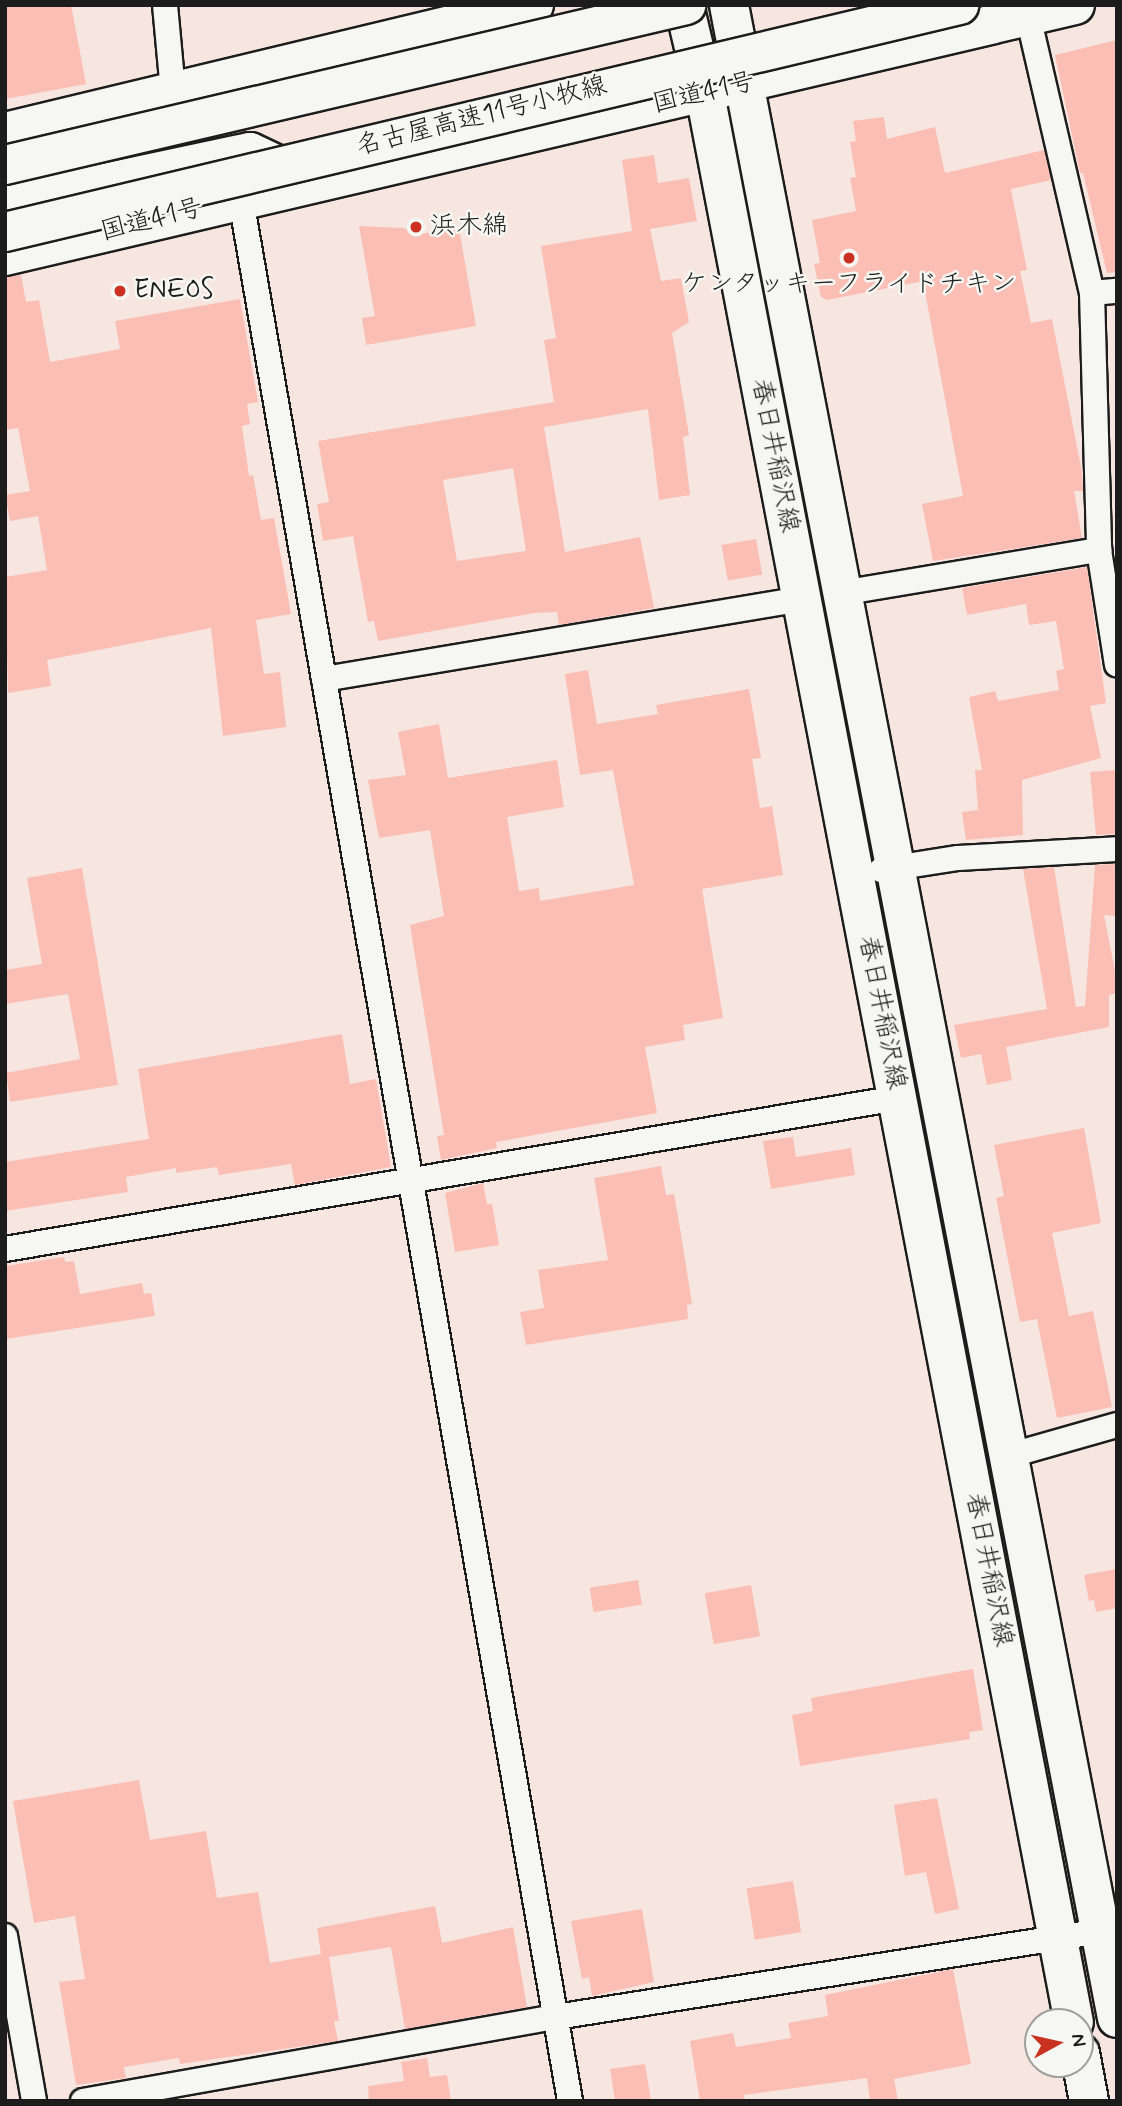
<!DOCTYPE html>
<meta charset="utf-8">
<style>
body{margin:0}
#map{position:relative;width:1122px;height:2106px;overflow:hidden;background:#f7e5e0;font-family:Mynerve,"Klee One",sans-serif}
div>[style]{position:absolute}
.building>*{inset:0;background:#fabeb5;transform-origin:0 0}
.roads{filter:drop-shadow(2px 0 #1c1c1c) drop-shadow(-2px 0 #1c1c1c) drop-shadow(0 2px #1c1c1c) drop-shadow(0 -2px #1c1c1c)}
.street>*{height:24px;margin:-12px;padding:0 12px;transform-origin:12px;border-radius:12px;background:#f6f6f2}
.primary>*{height:38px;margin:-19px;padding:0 19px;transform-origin:19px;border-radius:19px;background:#f6f6f2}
.highway>*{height:38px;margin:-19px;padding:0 19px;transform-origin:19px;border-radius:19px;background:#f6f6f2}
.bridges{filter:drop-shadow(2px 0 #1c1c1c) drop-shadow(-2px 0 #1c1c1c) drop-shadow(0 2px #1c1c1c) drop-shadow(0 -2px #1c1c1c)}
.highway-bridge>*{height:38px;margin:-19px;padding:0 19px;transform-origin:19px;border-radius:19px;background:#f6f6f2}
.dots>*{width:19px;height:19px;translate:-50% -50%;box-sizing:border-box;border:4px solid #f6f6f2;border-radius:50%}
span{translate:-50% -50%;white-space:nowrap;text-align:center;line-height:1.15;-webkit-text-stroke:5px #f6f6f2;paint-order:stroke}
.street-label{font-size:26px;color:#1c1c1c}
.poi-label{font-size:26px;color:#1c1c1c}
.left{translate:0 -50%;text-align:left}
.frame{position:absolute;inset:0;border:7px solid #1c1c1c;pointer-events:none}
.north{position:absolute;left:1024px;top:2008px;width:70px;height:70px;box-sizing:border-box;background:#f6f6f2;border:2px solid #9f9f9c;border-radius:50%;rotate:82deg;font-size:19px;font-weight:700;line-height:28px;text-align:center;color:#1c1c1c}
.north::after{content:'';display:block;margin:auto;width:24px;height:32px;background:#c8321e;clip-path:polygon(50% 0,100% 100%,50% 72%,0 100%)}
</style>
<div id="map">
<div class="building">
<div style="clip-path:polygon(5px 5px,71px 5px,86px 84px,5px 99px)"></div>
<div style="clip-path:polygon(1117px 40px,1117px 272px,1107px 273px,1083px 173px,1080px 173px,1055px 55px)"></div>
<div style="clip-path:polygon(884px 117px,887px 139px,935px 127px,945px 173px,1044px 150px,1051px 180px,1011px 189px,1027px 270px,1020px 271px,1031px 323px,1052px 319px,1082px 472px,1083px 491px,1074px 491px,1082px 538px,933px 561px,922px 504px,963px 496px,923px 281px,827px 300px,821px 297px,814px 264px,820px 263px,812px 220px,856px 211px,850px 178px,856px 177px,850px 142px,856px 141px,853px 121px)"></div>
<div style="clip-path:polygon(evenodd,654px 155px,658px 183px,689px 178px,697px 221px,650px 229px,661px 281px,681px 278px,689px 322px,672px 333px,689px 435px,683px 437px,690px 495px,659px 500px,648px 409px,544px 427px,565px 552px,640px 537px,654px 608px,559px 625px,557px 612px,534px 613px,378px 641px,374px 621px,368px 622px,353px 536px,323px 541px,317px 504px,329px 502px,318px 441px,554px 402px,544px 340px,556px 338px,541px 246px,632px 231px,622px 160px,654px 155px,513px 468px,526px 551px,457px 561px,443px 480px,513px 468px)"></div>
<div style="clip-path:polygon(359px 226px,403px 228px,419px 234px,459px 228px,476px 326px,366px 345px,362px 318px,375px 316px)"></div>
<div style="clip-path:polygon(21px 275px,26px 302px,39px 300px,50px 362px,120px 349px,115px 321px,240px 299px,258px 402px,247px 404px,250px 424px,242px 426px,249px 476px,253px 475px,261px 520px,274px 518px,291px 614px,256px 620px,264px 674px,280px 672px,286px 727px,223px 736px,211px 628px,47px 660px,51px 686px,8px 693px,5px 577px,47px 570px,38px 516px,10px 521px,5px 495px,30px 491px,18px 428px,5px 430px,5px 277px)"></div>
<div style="left:756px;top:539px;width:36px;height:35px;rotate:80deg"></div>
<div style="clip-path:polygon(1087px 567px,1106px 703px,1090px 706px,1101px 758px,1022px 780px,1023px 835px,966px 840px,962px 812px,978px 810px,975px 770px,982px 770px,969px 697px,995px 691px,998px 701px,1059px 690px,1056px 671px,1064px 669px,1056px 621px,1029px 625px,1026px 604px,967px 615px,962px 588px)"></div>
<div style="clip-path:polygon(588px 670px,597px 724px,658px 714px,656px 705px,749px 689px,761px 758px,752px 759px,760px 808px,772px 806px,783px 875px,702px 889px,723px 1018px,683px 1025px,685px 1040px,645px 1047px,657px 1113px,496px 1142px,497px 1148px,441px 1160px,437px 1136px,444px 1135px,410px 925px,444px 916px,430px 830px,379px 838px,368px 780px,406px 775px,398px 732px,439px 724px,448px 778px,557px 760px,564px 807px,507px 817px,519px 891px,539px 888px,540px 901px,634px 885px,613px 770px,580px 775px,565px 674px)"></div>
<div style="clip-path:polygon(1117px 770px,1117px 834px,1096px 835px,1090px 772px)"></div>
<div style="clip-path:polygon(1117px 864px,1117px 916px,1104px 915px,1117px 981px,1117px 993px,1109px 995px,1109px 1027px,1006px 1047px,1012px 1080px,987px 1085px,981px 1054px,961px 1058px,954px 1025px,1047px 1009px,1023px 869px,1054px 867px,1076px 1007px,1085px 1006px,1095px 865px)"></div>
<div style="clip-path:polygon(82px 868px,118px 1085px,10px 1102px,6px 1073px,80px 1059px,68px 994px,5px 1004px,5px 970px,42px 964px,27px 878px)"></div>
<div style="clip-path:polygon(342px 1034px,350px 1084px,376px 1079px,391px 1167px,295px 1185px,291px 1164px,219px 1175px,217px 1167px,176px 1173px,176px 1168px,126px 1177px,128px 1192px,5px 1211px,5px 1162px,149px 1139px,138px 1069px)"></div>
<div style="clip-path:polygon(1084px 1128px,1101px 1223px,1052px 1233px,1069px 1316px,1093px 1311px,1112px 1407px,1057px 1418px,1037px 1319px,1020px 1322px,996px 1198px,1004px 1196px,994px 1145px)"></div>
<div style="clip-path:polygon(793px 1137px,796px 1157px,851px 1148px,855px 1175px,771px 1189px,763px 1141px)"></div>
<div style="clip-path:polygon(661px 1166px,666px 1195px,674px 1194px,682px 1240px,692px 1304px,687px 1305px,688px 1319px,526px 1345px,520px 1312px,544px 1308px,538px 1270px,608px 1260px,594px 1178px)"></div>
<div style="clip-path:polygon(483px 1183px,487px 1204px,492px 1204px,499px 1245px,455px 1252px,445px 1193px)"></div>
<div style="clip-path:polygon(64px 1257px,65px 1262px,74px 1261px,80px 1294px,142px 1283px,144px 1294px,151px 1293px,155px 1316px,5px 1339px,5px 1266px)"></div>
<div style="clip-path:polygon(1117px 1569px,1117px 1608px,1096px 1612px,1094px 1600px,1089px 1601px,1084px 1575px)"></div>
<div style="left:638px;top:1580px;width:25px;height:49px;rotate:81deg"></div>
<div style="left:751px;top:1585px;width:52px;height:47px;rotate:80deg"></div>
<div style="clip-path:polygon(973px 1669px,983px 1730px,969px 1732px,970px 1739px,800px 1766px,792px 1715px,813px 1711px,811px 1698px)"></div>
<div style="clip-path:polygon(139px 1780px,150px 1840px,206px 1831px,217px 1898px,258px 1892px,270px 1963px,321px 1954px,317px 1928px,435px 1906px,442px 1943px,513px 1927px,527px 2007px,405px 2029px,391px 1947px,329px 1957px,339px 2021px,334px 2021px,338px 2041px,180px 2064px,179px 2058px,124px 2067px,126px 2078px,76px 2085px,59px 1982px,85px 1979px,75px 1916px,34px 1923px,13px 1801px)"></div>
<div style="clip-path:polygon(937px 1798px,959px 1909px,935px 1914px,926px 1872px,905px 1876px,894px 1805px)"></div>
<div style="left:793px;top:1881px;width:52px;height:47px;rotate:81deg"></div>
<div style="clip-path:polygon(642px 1909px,654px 1982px,592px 1996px,589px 1977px,582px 1979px,571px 1921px)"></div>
<div style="clip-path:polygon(953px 1969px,971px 2064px,894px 2079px,898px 2101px,870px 2101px,867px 2078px,744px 2095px,745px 2101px,700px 2101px,690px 2041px,733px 2033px,736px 2047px,791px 2038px,788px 2023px,828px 2016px,825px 1995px)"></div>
<div style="clip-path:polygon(427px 2058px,430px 2077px,447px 2075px,451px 2101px,369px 2101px,368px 2086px,404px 2081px,401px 2062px)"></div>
<div style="clip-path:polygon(645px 2064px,651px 2101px,615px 2101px,610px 2069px)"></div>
</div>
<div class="roads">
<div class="street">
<div style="left:165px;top:5px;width:86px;rotate:84.7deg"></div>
<div style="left:1028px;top:16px;width:284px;rotate:77deg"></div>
<div style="left:1092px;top:293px;width:257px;rotate:88.4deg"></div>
<div style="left:1099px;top:550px;width:116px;rotate:81.1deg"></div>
<div style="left:241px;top:200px;width:1929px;rotate:80.18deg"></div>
<div style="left:1092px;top:293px;width:25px;rotate:-5deg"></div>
<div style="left:841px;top:593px;width:262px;rotate:-9.5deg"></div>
<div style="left:324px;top:679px;width:484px;rotate:-9.5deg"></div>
<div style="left:881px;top:870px;width:78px;rotate:-8.9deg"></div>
<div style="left:958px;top:858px;width:159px;rotate:-3.2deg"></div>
<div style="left:5px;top:1249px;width:906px;rotate:-9.6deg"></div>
<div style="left:1008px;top:1456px;width:113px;rotate:-15.9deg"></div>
<div style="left:5px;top:1936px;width:168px;rotate:80deg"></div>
<div style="left:83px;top:2101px;width:480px;rotate:-10.1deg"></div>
<div style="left:556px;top:2017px;width:565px;rotate:-8.96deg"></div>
</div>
<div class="primary">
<div style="left:684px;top:5px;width:91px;rotate:76.7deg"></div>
<div style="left:705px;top:94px;width:1963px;rotate:79.17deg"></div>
<div style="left:729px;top:5px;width:2050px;rotate:79.09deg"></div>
<div style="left:1080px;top:2053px;width:49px;rotate:79.4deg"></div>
</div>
<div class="highway">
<div style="left:5px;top:132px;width:544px;rotate:-13.5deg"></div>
<div style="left:5px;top:204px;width:250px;rotate:-12deg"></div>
<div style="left:250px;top:152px;width:42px;rotate:25.3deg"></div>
<div style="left:288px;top:170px;width:13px;rotate:-13deg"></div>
<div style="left:5px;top:256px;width:1099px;rotate:-13.2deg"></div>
</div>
</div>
<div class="bridges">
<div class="highway-bridge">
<div style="left:5px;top:165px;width:700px;rotate:-13.22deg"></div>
<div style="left:5px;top:232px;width:981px;rotate:-13.38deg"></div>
</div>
</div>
<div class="dots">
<div style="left:416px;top:227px;background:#c8321e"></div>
<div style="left:849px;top:258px;background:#c8321e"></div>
<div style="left:120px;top:291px;background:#c8321e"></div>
</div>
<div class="street-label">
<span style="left:704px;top:94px;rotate:-13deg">国道41号</span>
<span style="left:482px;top:117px;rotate:-14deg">名古屋高速11号小牧線</span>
<span style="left:152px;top:221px;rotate:-14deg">国道41号</span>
<span style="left:774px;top:456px;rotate:79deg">春日井稲沢線</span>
<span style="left:881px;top:1013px;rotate:79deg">春日井稲沢線</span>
<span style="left:988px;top:1570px;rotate:79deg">春日井稲沢線</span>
</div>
<div class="poi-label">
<span class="left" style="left:430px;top:227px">浜木綿</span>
<span style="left:849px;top:285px">ケンタッキーフライドチキン</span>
<span class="left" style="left:134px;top:291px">ENEOS</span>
</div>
<div class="frame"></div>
<div class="north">N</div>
</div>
